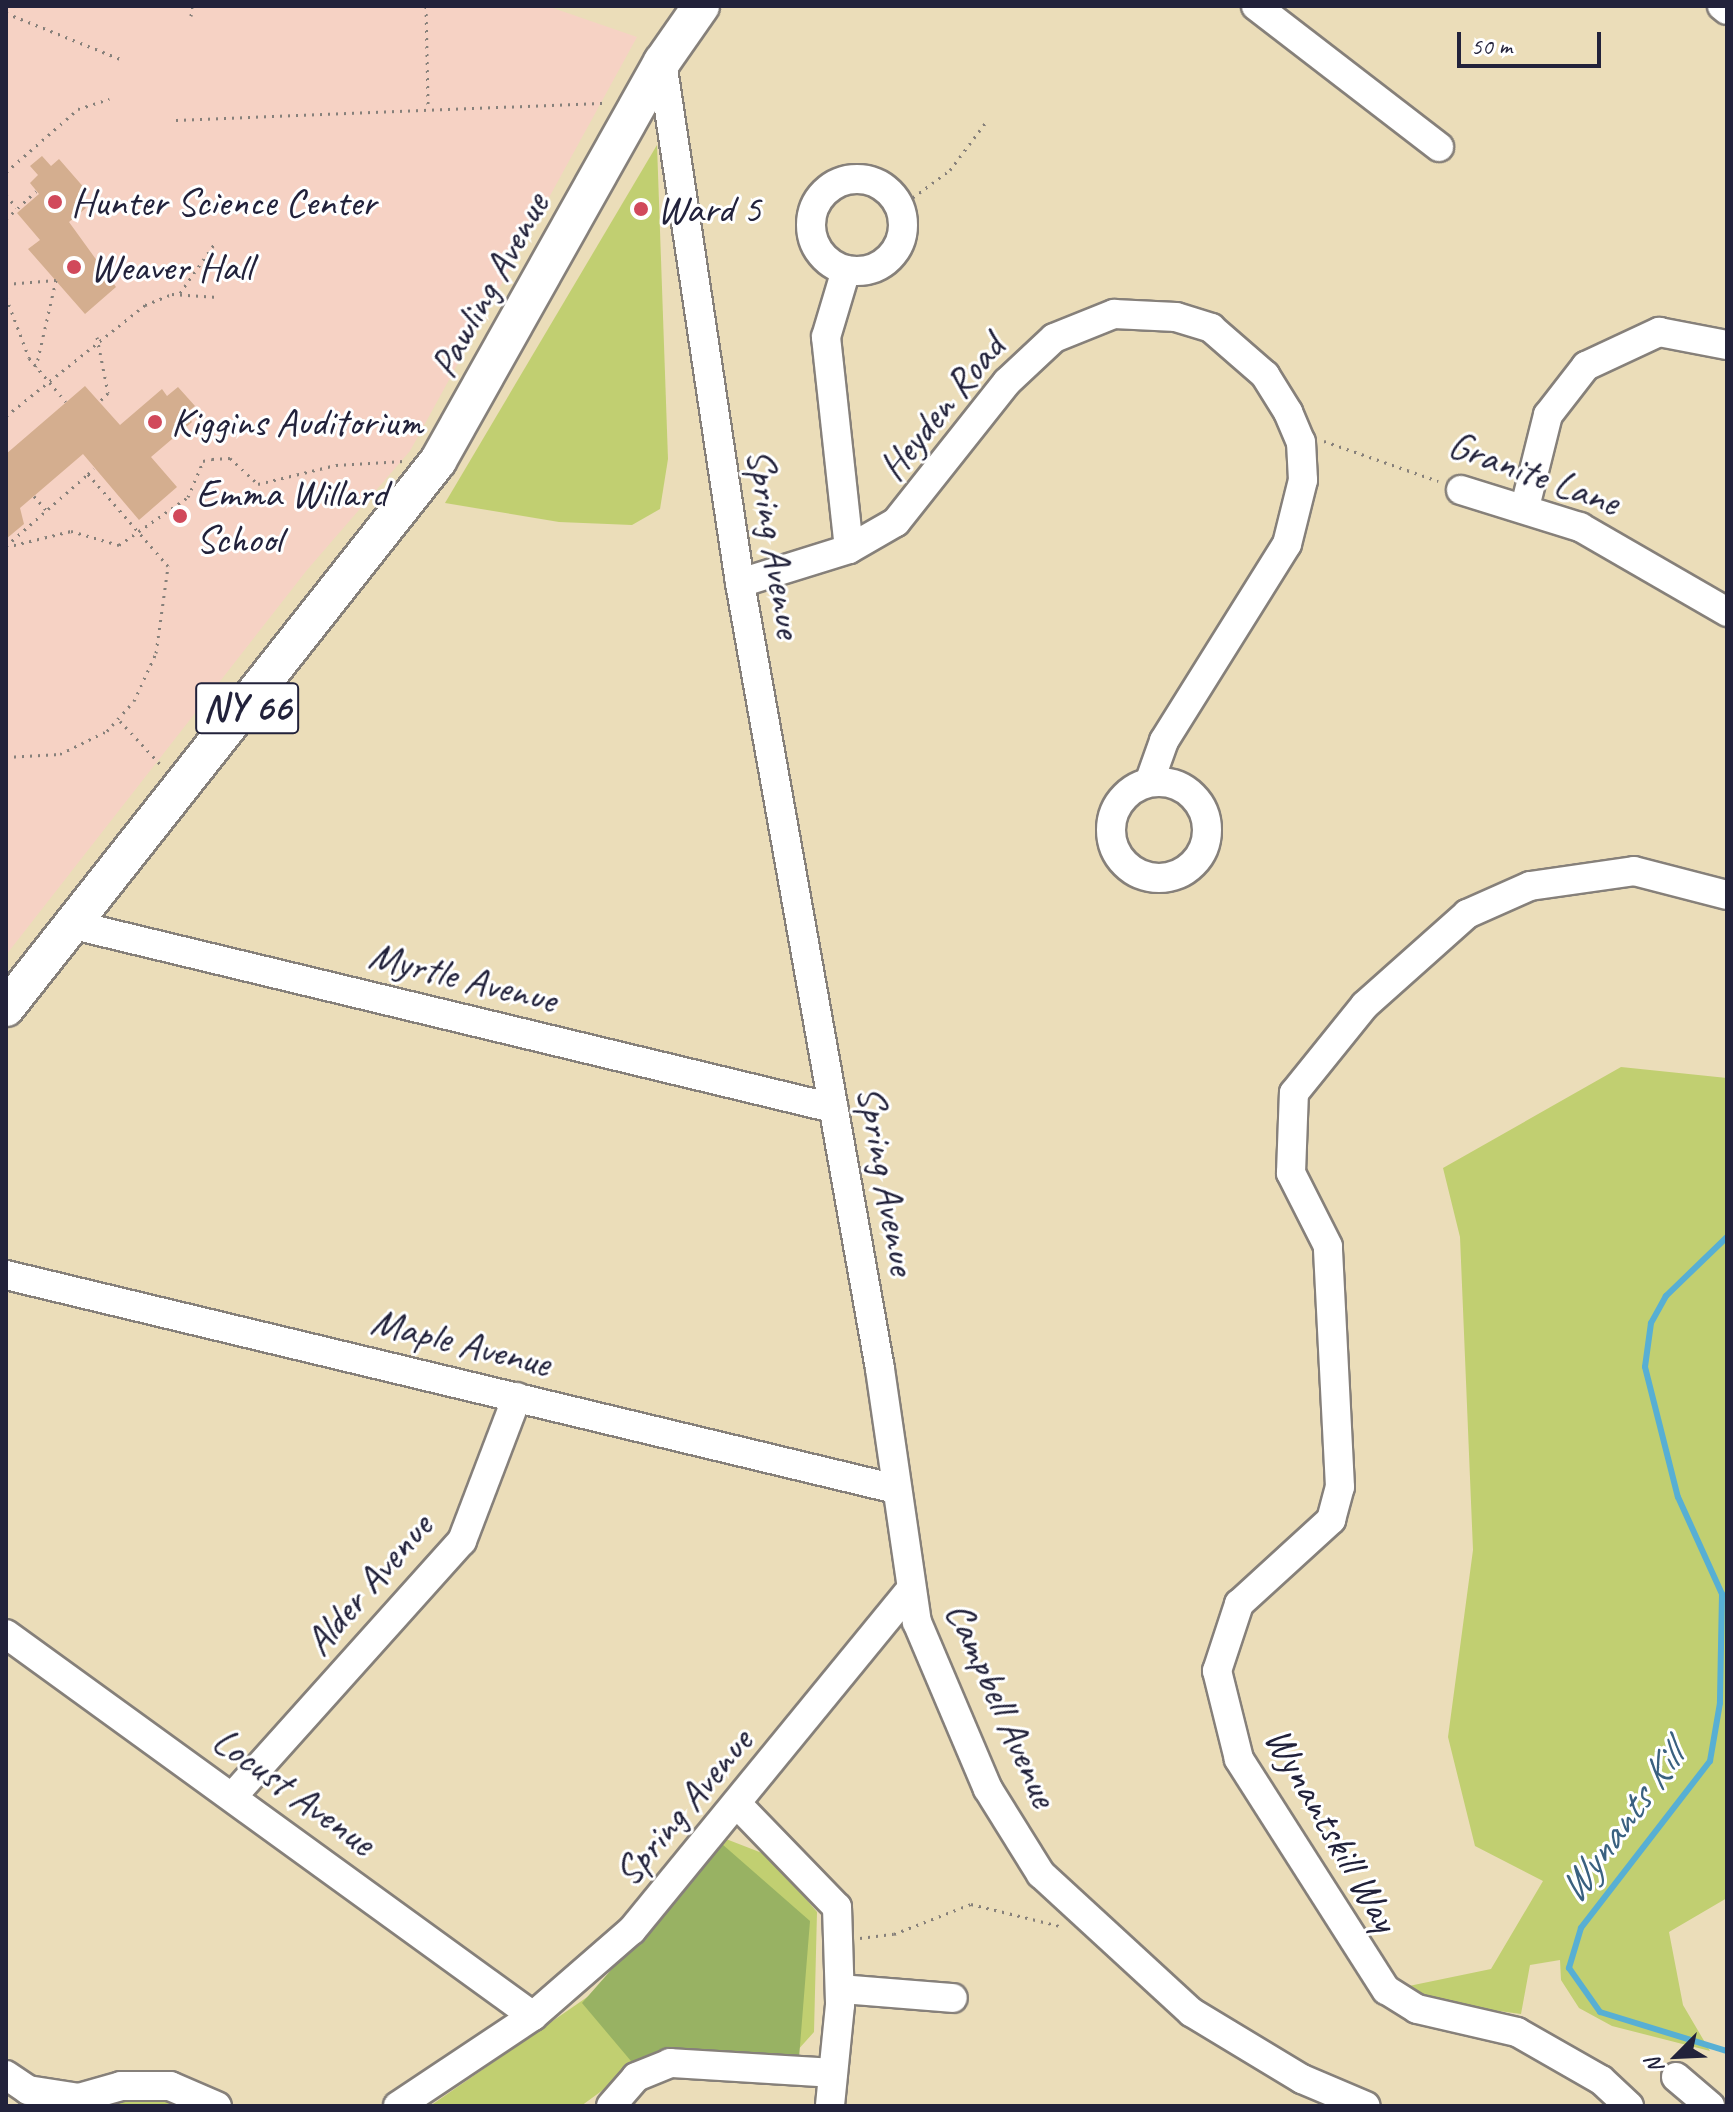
<!DOCTYPE html>
<style>
body{margin:0}
#map{position:relative;width:1733px;height:2112px;overflow:hidden;background:#ebddb9;font-family:Caveat,sans-serif}
div>[style]{position:absolute}
.built>*{inset:0;background:#f6d2c4}
.green>*{inset:0;background:#c1cf71}
.forest>*{inset:0;background:#98b263}
.stream>*{height:6px;margin:-3px;padding:0 3px;transform-origin:3px;border-radius:3px;background:#57afd4}
.building>*{inset:0;background:#d4ae8f}
.path>*{height:3px;margin-top:-1.5px;transform-origin:0;background:repeating-linear-gradient(90deg,#86807a 0 2px,transparent 0 8px)}
.roads{filter:drop-shadow(2px 0 #86807a) drop-shadow(-2px 0 #86807a) drop-shadow(0 2px #86807a) drop-shadow(0 -2px #86807a)}
.minor>*{height:28px;margin:-14px;padding:0 14px;transform-origin:14px;border-radius:14px;background:#fff}
.minor>.ring{margin:-14px;padding:0;box-sizing:content-box;background:none;border:28px solid #fff;border-radius:50%}
.major>*{height:36px;margin:-18px;padding:0 18px;transform-origin:18px;border-radius:18px;background:#fff}
.dots>*{width:22px;height:22px;translate:-50% -50%;box-sizing:border-box;border:4px solid #fff;border-radius:50%}
span{translate:-50% -50%;white-space:nowrap;text-align:center;line-height:1.15;-webkit-text-stroke:6px #fff;paint-order:stroke}
.shield-label span{padding:2px 6px;background:#fff;border:2px solid;border-radius:6px;-webkit-text-stroke-width:0}
.shield-label{font-size:38px;color:#22223b;font-weight:700}
.poi-label{font-size:40px;color:#22223b}
.left{translate:0 -50%;text-align:left}
.street-label{font-size:40px;color:#22223b}
.water-label{font-size:42px;color:#3a6180;font-style:italic}
.frame{position:absolute;inset:0;border:8px solid #22223b;pointer-events:none}
.north{position:absolute;left:1637px;top:2016px;width:80px;height:80px;-webkit-text-stroke:6px #fff;paint-order:stroke;rotate:246deg;font-size:22px;font-weight:700;line-height:32px;text-align:center;color:#22223b}
.north::after{content:'';display:block;margin:auto;width:28px;height:36px;background:#22223b;clip-path:polygon(50% 0,100% 100%,50% 72%,0 100%)}
.scale{position:absolute;left:1457px;top:32px;width:144px;height:36px;box-sizing:border-box;border:4px solid #22223b;border-top:0;padding-left:10px;font-size:24px;line-height:28px;white-space:nowrap;color:#22223b;-webkit-text-stroke:6px #fff;paint-order:stroke}
</style>
<div id="map">
<div class="built">
<div style="clip-path:polygon(6px 6px,547px 6px,637px 37px,410px 451px,307px 570px,6px 955px)"></div>
</div>
<div class="green">
<div style="clip-path:polygon(657px 145px,668px 459px,660px 509px,632px 525px,559px 522px,445px 503px)"></div>
<div style="clip-path:polygon(1621px 1067px,1727px 1078px,1727px 1898px,1669px 1932px,1683px 2005px,1710px 2051px,1612px 2026px,1579px 2008px,1561px 1980px,1560px 1960px,1530px 1965px,1521px 2014px,1433px 2002px,1404px 1987px,1491px 1969px,1543px 1881px,1475px 1846px,1448px 1737px,1473px 1550px,1460px 1237px,1443px 1168px)"></div>
<div style="clip-path:polygon(726px 1839px,770px 1856px,817px 1912px,814px 2032px,796px 2052px,687px 2047px,618px 2079px,581px 2106px,430px 2106px,606px 1984px)"></div>
<div style="clip-path:polygon(168px 2093px,187px 2106px,92px 2106px)"></div>
</div>
<div class="forest">
<div style="clip-path:polygon(722px 1844px,810px 1921px,799px 2058px,691px 2050px,636px 2067px,582px 2003px)"></div>
</div>
<div class="stream">
<div style="left:1727px;top:1237px;width:85px;rotate:136deg"></div>
<div style="left:1666px;top:1296px;width:31px;rotate:119deg"></div>
<div style="left:1651px;top:1323px;width:44px;rotate:97.8deg"></div>
<div style="left:1645px;top:1367px;width:134px;rotate:75.8deg"></div>
<div style="left:1678px;top:1497px;width:107px;rotate:65.6deg"></div>
<div style="left:1722px;top:1594px;width:109px;rotate:91.1deg"></div>
<div style="left:1720px;top:1703px;width:59px;rotate:99.8deg"></div>
<div style="left:1710px;top:1761px;width:211px;rotate:127.7deg"></div>
<div style="left:1581px;top:1928px;width:42px;rotate:106.7deg"></div>
<div style="left:1569px;top:1968px;width:54px;rotate:54.8deg"></div>
<div style="left:1600px;top:2012px;width:133px;rotate:17.1deg"></div>
</div>
<div class="building">
<div style="clip-path:polygon(42px 156px,51px 166px,59px 159px,86px 190px,77px 198px,86px 208px,69px 222px,116px 287px,85px 314px,28px 249px,40px 240px,17px 213px,39px 194px,30px 183px,38px 175px,30px 166px)"></div>
<div style="clip-path:polygon(85px 386px,120px 425px,162px 389px,167px 396px,178px 387px,195px 406px,185px 414px,192px 422px,151px 457px,177px 487px,139px 520px,83px 454px,20px 508px,24px 524px,6px 539px,6px 454px)"></div>
</div>
<div class="path">
<div style="left:426px;top:6px;width:99px;rotate:88.8deg"></div>
<div style="left:6px;top:13px;width:126px;rotate:21.9deg"></div>
<div style="left:191px;top:16px;width:10px;rotate:-84deg"></div>
<div style="left:176px;top:120px;width:431px;rotate:-2.3deg"></div>
<div style="left:6px;top:172px;width:96px;rotate:-41.2deg"></div>
<div style="left:78px;top:109px;width:33px;rotate:-18deg"></div>
<div style="left:6px;top:195px;width:16px;rotate:50deg"></div>
<div style="left:900px;top:207px;width:62px;rotate:-36.5deg"></div>
<div style="left:950px;top:170px;width:60px;rotate:-53.1deg"></div>
<div style="left:6px;top:219px;width:41px;rotate:-43deg"></div>
<div style="left:6px;top:284px;width:50px;rotate:-4.6deg"></div>
<div style="left:56px;top:280px;width:89px;rotate:102.9deg"></div>
<div style="left:180px;top:293px;width:61px;rotate:-55deg"></div>
<div style="left:6px;top:297px;width:65px;rotate:69.3deg"></div>
<div style="left:29px;top:358px;width:57px;rotate:49.9deg"></div>
<div style="left:97px;top:337px;width:57px;rotate:78.9deg"></div>
<div style="left:108px;top:393px;width:13px;rotate:135deg"></div>
<div style="left:6px;top:416px;width:178px;rotate:-38.6deg"></div>
<div style="left:145px;top:305px;width:29px;rotate:-22deg"></div>
<div style="left:172px;top:294px;width:46px;rotate:3.7deg"></div>
<div style="left:1324px;top:441px;width:121px;rotate:19.3deg"></div>
<div style="left:34px;top:496px;width:18px;rotate:49deg"></div>
<div style="left:6px;top:546px;width:109px;rotate:-41.3deg"></div>
<div style="left:6px;top:547px;width:67px;rotate:-13.8deg"></div>
<div style="left:71px;top:531px;width:50px;rotate:16.3deg"></div>
<div style="left:119px;top:545px;width:84px;rotate:-34.8deg"></div>
<div style="left:188px;top:497px;width:39px;rotate:-67deg"></div>
<div style="left:203px;top:461px;width:9px;rotate:-13deg"></div>
<div style="left:212px;top:459px;width:18px;rotate:-3deg"></div>
<div style="left:230px;top:458px;width:38px;rotate:43deg"></div>
<div style="left:258px;top:484px;width:80px;rotate:-13.7deg"></div>
<div style="left:336px;top:465px;width:68px;rotate:-3.4deg"></div>
<div style="left:120px;top:721px;width:60px;rotate:47deg"></div>
<div style="left:6px;top:757px;width:54px;rotate:-3.2deg"></div>
<div style="left:60px;top:754px;width:52px;rotate:-26.1deg"></div>
<div style="left:107px;top:731px;width:40px;rotate:-48deg"></div>
<div style="left:134px;top:701px;width:53px;rotate:-65.4deg"></div>
<div style="left:156px;top:653px;width:88px;rotate:-82.1deg"></div>
<div style="left:168px;top:566px;width:122px;rotate:-131deg"></div>
<div style="left:88px;top:474px;width:8px;rotate:-45deg"></div>
<div style="left:860px;top:1938px;width:34px;rotate:-7deg"></div>
<div style="left:894px;top:1934px;width:83px;rotate:-21.3deg"></div>
<div style="left:971px;top:1904px;width:92px;rotate:13.9deg"></div>
</div>
<div class="roads">
<div class="minor">
<div style="left:1256px;top:6px;width:231px;rotate:37.6deg"></div>
<div style="left:1722px;top:6px;width:6px;rotate:39deg"></div>
<div style="left:662px;top:62px;width:527px;rotate:81.49deg"></div>
<div style="left:740px;top:583px;width:798px;rotate:79.9deg"></div>
<div style="left:880px;top:1369px;width:256px;rotate:81.7deg"></div>
<div style="left:917px;top:1622px;width:181px;rotate:67deg"></div>
<div style="left:988px;top:1789px;width:100px;rotate:58.1deg"></div>
<div style="left:1041px;top:1874px;width:204px;rotate:42.6deg"></div>
<div style="left:1191px;top:2012px;width:130px;rotate:31.1deg"></div>
<div style="left:1302px;top:2079px;width:69px;rotate:22.9deg"></div>
<div class="ring" style="left:811px;top:179px;width:64px;height:64px"></div>
<div style="left:846px;top:270px;width:70px;rotate:106.6deg"></div>
<div style="left:826px;top:337px;width:213px;rotate:83.8deg"></div>
<div style="left:1461px;top:490px;width:125px;rotate:17.3deg"></div>
<div style="left:1580px;top:527px;width:170px;rotate:30deg"></div>
<div style="left:1525px;top:507px;width:95px;rotate:-76deg"></div>
<div style="left:1548px;top:415px;width:62px;rotate:-52.2deg"></div>
<div style="left:1586px;top:366px;width:81px;rotate:-25deg"></div>
<div style="left:1659px;top:332px;width:69px;rotate:10.8deg"></div>
<div style="left:740px;top:583px;width:114px;rotate:-17.3deg"></div>
<div style="left:849px;top:549px;width:54px;rotate:-29.9deg"></div>
<div style="left:896px;top:522px;width:179px;rotate:-51.6deg"></div>
<div style="left:1007px;top:382px;width:64px;rotate:-43.1deg"></div>
<div style="left:1054px;top:338px;width:65px;rotate:-21.8deg"></div>
<div style="left:1114px;top:314px;width:62px;rotate:2.8deg"></div>
<div style="left:1176px;top:317px;width:37px;rotate:17deg"></div>
<div style="left:1211px;top:328px;width:72px;rotate:41deg"></div>
<div style="left:1265px;top:375px;width:44px;rotate:58.1deg"></div>
<div style="left:1288px;top:412px;width:33px;rotate:67deg"></div>
<div style="left:1301px;top:442px;width:38px;rotate:87deg"></div>
<div style="left:1303px;top:480px;width:66px;rotate:104deg"></div>
<div style="left:1287px;top:544px;width:232px;rotate:122deg"></div>
<div style="left:1164px;top:741px;width:41px;rotate:109.7deg"></div>
<div class="ring" style="left:1111px;top:782px;width:68px;height:68px"></div>
<div style="left:74px;top:925px;width:781px;rotate:13.56deg"></div>
<div style="left:6px;top:1275px;width:915px;rotate:13.52deg"></div>
<div style="left:6px;top:1634px;width:651px;rotate:35.94deg"></div>
<div style="left:233px;top:1796px;width:343px;rotate:-48.1deg"></div>
<div style="left:462px;top:1541px;width:154px;rotate:-69.1deg"></div>
<div style="left:738px;top:1805px;width:142px;rotate:45.9deg"></div>
<div style="left:837px;top:1907px;width:98px;rotate:88.2deg"></div>
<div style="left:840px;top:2005px;width:101px;rotate:95.7deg"></div>
<div style="left:841px;top:1989px;width:112px;rotate:4.6deg"></div>
<div style="left:6px;top:2075px;width:27px;rotate:34deg"></div>
<div style="left:28px;top:2090px;width:52px;rotate:8.9deg"></div>
<div style="left:79px;top:2098px;width:44px;rotate:-15.9deg"></div>
<div style="left:121px;top:2086px;width:49px"></div>
<div style="left:170px;top:2086px;width:51px;rotate:23.1deg"></div>
<div style="left:1676px;top:2077px;width:45px;rotate:40.5deg"></div>
<div style="left:398px;top:2106px;width:162px;rotate:-33.7deg"></div>
<div style="left:533px;top:2016px;width:131px;rotate:-41deg"></div>
<div style="left:632px;top:1930px;width:439px;rotate:-50.7deg"></div>
<div style="left:611px;top:2106px;width:38px;rotate:-49deg"></div>
<div style="left:636px;top:2077px;width:37px;rotate:-22deg"></div>
<div style="left:670px;top:2063px;width:163px;rotate:3.5deg"></div>
<div style="left:1629px;top:2106px;width:38px;rotate:-137deg"></div>
<div style="left:1601px;top:2080px;width:97px;rotate:-150.3deg"></div>
<div style="left:1517px;top:2032px;width:103px;rotate:-167deg"></div>
<div style="left:1417px;top:2009px;width:36px;rotate:-148deg"></div>
<div style="left:1386px;top:1990px;width:274px;rotate:-122.5deg"></div>
<div style="left:1239px;top:1759px;width:91px;rotate:-104deg"></div>
<div style="left:1217px;top:1671px;width:71px;rotate:-71.8deg"></div>
<div style="left:1239px;top:1604px;width:125px;rotate:-42.4deg"></div>
<div style="left:1331px;top:1520px;width:34px;rotate:-75deg"></div>
<div style="left:1340px;top:1487px;width:241px;rotate:-92.9deg"></div>
<div style="left:1328px;top:1246px;width:82px;rotate:-116.9deg"></div>
<div style="left:1291px;top:1173px;width:80px;rotate:-87.9deg"></div>
<div style="left:1294px;top:1093px;width:113px;rotate:-51.1deg"></div>
<div style="left:1365px;top:1005px;width:137px;rotate:-41.7deg"></div>
<div style="left:1467px;top:914px;width:69px;rotate:-24deg"></div>
<div style="left:1530px;top:886px;width:105px;rotate:-8.2deg"></div>
<div style="left:1634px;top:871px;width:96px;rotate:14.5deg"></div>
</div>
<div class="major">
<div style="left:6px;top:1008px;width:697px;rotate:-51.7deg"></div>
<div style="left:438px;top:461px;width:458px;rotate:-60.7deg"></div>
<div style="left:662px;top:62px;width:68px;rotate:-55.1deg"></div>
</div>
</div>
<div class="dots">
<div style="left:55px;top:202px;background:#d1495b"></div>
<div style="left:641px;top:209px;background:#d1495b"></div>
<div style="left:74px;top:267px;background:#d1495b"></div>
<div style="left:155px;top:422px;background:#d1495b"></div>
<div style="left:180px;top:516px;background:#d1495b"></div>
</div>
<div class="shield-label">
<span style="left:247px;top:708px">NY 66</span>
</div>
<div class="poi-label">
<span class="left" style="left:71px;top:202px">Hunter Science Center</span>
<span class="left" style="left:657px;top:209px">Ward 5</span>
<span class="left" style="left:90px;top:267px">Weaver Hall</span>
<span class="left" style="left:171px;top:422px">Kiggins Auditorium</span>
<span class="left" style="left:196px;top:516px">Emma Willard<br>School</span>
</div>
<div class="street-label">
<span style="left:489px;top:285px;rotate:-61deg">Pawling Avenue</span>
<span style="left:941px;top:407px;rotate:-51deg">Heyden Road</span>
<span style="left:1534px;top:473px;rotate:20deg">Granite Lane</span>
<span style="left:775px;top:543px;rotate:81deg">Spring Avenue</span>
<span style="left:463px;top:977px;rotate:14deg">Myrtle Avenue</span>
<span style="left:887px;top:1180px;rotate:80deg">Spring Avenue</span>
<span style="left:461px;top:1342px;rotate:14deg">Maple Avenue</span>
<span style="left:368px;top:1584px;rotate:-49deg">Alder Avenue</span>
<span style="left:1002px;top:1704px;rotate:66deg">Campbell Avenue</span>
<span style="left:294px;top:1791px;rotate:36deg">Locust Avenue</span>
<span style="left:683px;top:1807px;rotate:-50deg">Spring Avenue</span>
<span style="left:1332px;top:1829px;rotate:60deg">Wynantskill Way</span>
</div>
<div class="water-label">
<span style="left:1621px;top:1824px;rotate:-54deg">Wynants Kill</span>
</div>
<div class="frame"></div>
<div class="north">N</div>
<div class="scale">50 m</div>
</div>
